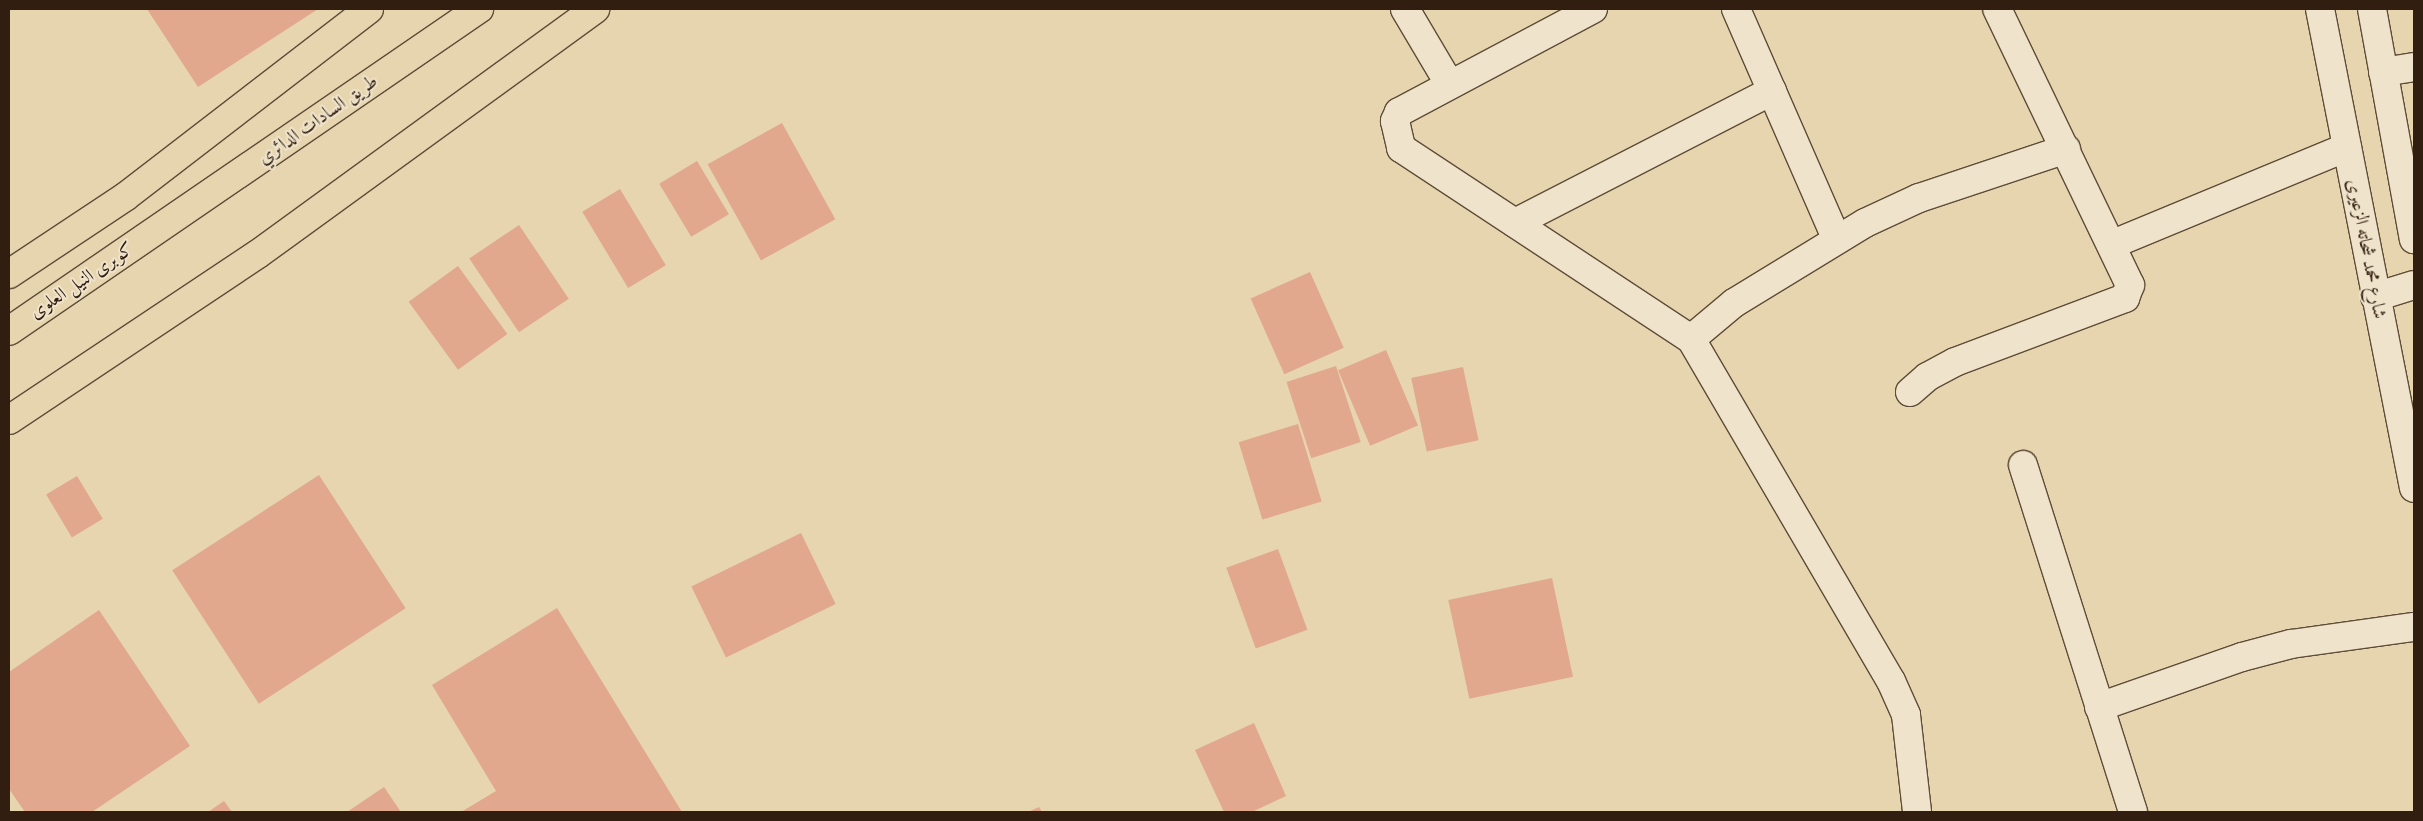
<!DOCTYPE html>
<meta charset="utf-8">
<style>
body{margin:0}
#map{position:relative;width:2423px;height:821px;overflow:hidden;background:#e6d5af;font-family:"Libre Bodoni",Amiri,serif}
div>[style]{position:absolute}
.building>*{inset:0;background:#e1a88e;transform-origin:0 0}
.roads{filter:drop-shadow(1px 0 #5f4c38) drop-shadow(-1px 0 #5f4c38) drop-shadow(0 1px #5f4c38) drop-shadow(0 -1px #5f4c38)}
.minor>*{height:28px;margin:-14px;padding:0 14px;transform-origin:14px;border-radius:14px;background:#efe4cb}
.highway>*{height:28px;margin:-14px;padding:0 14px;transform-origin:14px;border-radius:14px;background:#e6d5af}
span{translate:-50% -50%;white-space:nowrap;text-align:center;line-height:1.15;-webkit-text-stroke:4px #efe4cb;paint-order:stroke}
.street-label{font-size:19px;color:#321e11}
.frame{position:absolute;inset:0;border:10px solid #321e11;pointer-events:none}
</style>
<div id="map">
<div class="building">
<div style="clip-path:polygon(147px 9px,318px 9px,198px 87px)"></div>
<div style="left:782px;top:123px;width:110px;height:85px;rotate:61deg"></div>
<div style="left:697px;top:161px;width:62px;height:44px;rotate:59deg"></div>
<div style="left:620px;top:189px;width:89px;height:44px;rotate:59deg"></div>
<div style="left:519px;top:225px;width:89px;height:60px;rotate:56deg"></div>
<div style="left:458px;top:266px;width:84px;height:61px;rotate:54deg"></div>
<div style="left:1310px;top:272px;width:83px;height:65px;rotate:66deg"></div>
<div style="left:1386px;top:350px;width:82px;height:52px;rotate:67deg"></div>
<div style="left:1336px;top:366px;width:80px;height:52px;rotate:72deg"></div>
<div style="left:1463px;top:367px;width:75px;height:53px;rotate:78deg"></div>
<div style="left:1298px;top:424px;width:81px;height:62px;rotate:73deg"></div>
<div style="left:319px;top:475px;width:159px;height:175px;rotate:57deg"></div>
<div style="left:77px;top:476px;width:50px;height:36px;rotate:59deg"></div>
<div style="left:801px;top:533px;width:79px;height:122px;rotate:64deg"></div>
<div style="left:1278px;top:549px;width:86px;height:55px;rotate:70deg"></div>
<div style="left:1552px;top:578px;width:101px;height:106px;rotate:78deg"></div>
<div style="clip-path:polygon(557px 608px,682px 812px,461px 812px,496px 791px,432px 685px)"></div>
<div style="clip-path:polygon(99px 610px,190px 746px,92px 812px,25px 812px,9px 789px,9px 672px)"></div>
<div style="clip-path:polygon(1254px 723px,1286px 796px,1252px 812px,1224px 812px,1195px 750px)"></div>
<div style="clip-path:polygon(384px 787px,401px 812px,347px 812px)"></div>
<div style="clip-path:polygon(224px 801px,232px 812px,208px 812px)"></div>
<div style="clip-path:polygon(1039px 807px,1042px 812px,1028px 812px)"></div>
</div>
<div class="roads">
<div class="minor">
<div style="left:1405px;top:9px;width:88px;rotate:59.4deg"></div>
<div style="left:1593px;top:9px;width:220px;rotate:152deg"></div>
<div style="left:1399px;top:112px;width:10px;rotate:114deg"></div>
<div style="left:1395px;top:121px;width:28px;rotate:77deg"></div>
<div style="left:1401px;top:148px;width:347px;rotate:33.4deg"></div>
<div style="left:1691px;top:339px;width:396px;rotate:59.7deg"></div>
<div style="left:1891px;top:681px;width:37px;rotate:66deg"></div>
<div style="left:1906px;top:715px;width:98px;rotate:83.5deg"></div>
<div style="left:1736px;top:9px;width:252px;rotate:66.4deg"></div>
<div style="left:2320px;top:9px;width:488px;rotate:78.9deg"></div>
<div style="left:2372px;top:9px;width:234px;rotate:79.7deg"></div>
<div style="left:2383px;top:72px;width:31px;rotate:-9deg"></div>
<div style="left:1515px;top:223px;width:289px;rotate:-27.2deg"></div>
<div style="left:2113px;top:244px;width:253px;rotate:-22.5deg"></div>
<div style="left:2375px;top:297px;width:41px;rotate:-17.1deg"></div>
<div style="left:1691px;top:339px;width:56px;rotate:-39.9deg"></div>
<div style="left:1734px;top:303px;width:153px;rotate:-31.4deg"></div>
<div style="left:1865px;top:223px;width:60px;rotate:-24.8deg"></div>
<div style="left:1919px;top:198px;width:155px;rotate:-18.4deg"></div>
<div style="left:1910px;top:392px;width:23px;rotate:-41deg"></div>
<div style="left:1927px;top:377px;width:32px;rotate:-28deg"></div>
<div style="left:1955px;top:362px;width:182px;rotate:-20.6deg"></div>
<div style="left:2125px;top:298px;width:14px;rotate:-69deg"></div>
<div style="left:2130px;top:285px;width:306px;rotate:-115.7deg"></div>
<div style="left:2023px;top:465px;width:364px;rotate:72.4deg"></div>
<div style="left:2099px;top:707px;width:151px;rotate:-19.3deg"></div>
<div style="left:2242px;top:657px;width:51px;rotate:-14.9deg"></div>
<div style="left:2291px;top:644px;width:124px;rotate:-7.9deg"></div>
</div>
<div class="highway">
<div style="left:9px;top:274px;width:139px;rotate:-33.6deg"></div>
<div style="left:125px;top:197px;width:308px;rotate:-37.6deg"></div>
<div style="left:9px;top:331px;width:570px;rotate:-34.42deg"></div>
<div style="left:9px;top:420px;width:299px;rotate:-33.7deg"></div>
<div style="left:258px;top:254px;width:417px;rotate:-36deg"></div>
</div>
</div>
<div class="street-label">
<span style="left:318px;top:120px;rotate:-35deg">طريق السادات الدائري</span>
<span style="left:2366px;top:249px;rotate:79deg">شارع محمد شحاته الزعيرى</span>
<span style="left:82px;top:281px;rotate:-34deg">كوبرى النيل العلوى</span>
</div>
<div class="frame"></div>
</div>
